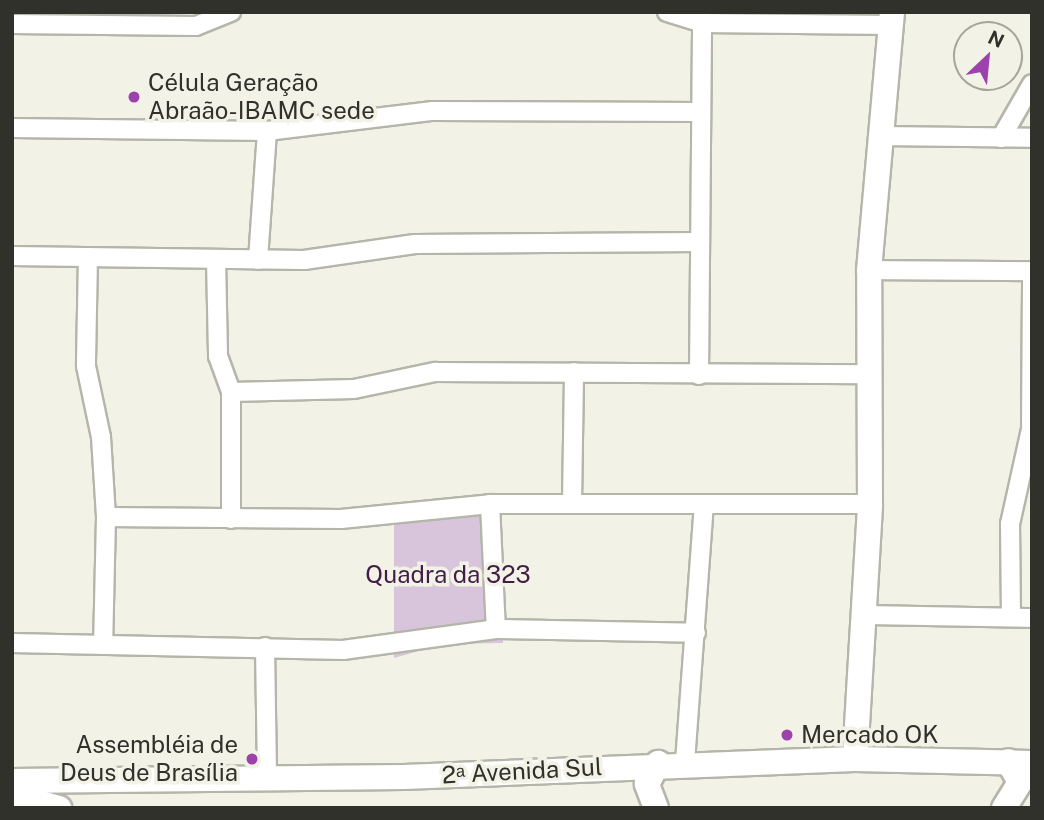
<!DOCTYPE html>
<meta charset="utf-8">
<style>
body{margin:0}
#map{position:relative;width:1044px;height:820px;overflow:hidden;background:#f2f3e6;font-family:"Public Sans",sans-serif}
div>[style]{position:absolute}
.green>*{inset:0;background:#d8c5db}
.roads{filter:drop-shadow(2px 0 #b5b6aa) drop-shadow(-2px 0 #b5b6aa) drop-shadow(0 2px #b5b6aa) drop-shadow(0 -2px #b5b6aa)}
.street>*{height:18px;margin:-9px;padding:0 9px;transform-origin:9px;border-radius:9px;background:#fff}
.secondary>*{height:24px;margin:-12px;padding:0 12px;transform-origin:12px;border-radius:12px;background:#fff}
.dots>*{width:19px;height:19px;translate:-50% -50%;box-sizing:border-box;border:4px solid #f2f3e6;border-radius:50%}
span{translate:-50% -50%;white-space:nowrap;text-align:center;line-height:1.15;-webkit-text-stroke:7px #f2f3e6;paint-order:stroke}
.poi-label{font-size:24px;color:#31312c}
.left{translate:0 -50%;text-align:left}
.right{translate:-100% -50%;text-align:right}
.park-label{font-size:24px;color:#411d47}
.street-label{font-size:24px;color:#31312c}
.frame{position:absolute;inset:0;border:14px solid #31312c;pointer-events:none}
.north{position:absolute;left:953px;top:21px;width:70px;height:70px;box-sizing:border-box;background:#f2f3e6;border:2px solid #a5a59c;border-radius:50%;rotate:26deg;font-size:19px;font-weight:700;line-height:28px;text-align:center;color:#31312c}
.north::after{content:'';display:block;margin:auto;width:24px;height:32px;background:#9d42ad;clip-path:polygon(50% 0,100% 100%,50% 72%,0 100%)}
</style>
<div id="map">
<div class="green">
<div style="clip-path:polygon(456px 498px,501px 500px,503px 643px,444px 644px,394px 658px,394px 507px)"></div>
</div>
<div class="roads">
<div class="street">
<div style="left:667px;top:12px;width:37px;rotate:17deg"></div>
<div style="left:702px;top:23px;width:188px;rotate:0.6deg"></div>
<div style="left:12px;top:24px;width:184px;rotate:0.6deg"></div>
<div style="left:196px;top:26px;width:38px;rotate:-22deg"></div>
<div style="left:12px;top:128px;width:255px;rotate:0.7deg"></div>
<div style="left:267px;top:131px;width:167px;rotate:-6.9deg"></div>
<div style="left:433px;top:111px;width:267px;rotate:0.2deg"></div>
<div style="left:879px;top:136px;width:153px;rotate:0.7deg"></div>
<div style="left:1001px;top:138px;width:62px;rotate:-60.1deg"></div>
<div style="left:12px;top:256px;width:292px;rotate:0.8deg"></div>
<div style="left:304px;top:260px;width:112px;rotate:-8.2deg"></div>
<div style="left:415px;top:244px;width:285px;rotate:-0.4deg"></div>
<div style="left:88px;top:257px;width:109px;rotate:91.1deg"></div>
<div style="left:86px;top:366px;width:73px;rotate:78.1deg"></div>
<div style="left:101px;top:437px;width:80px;rotate:86.4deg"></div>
<div style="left:106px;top:517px;width:128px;rotate:91.3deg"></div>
<div style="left:216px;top:259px;width:97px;rotate:88.8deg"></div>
<div style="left:218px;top:356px;width:38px;rotate:70deg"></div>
<div style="left:231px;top:392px;width:127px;rotate:90deg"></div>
<div style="left:258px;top:260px;width:129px;rotate:-86deg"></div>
<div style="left:869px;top:270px;width:163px;rotate:0.4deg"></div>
<div style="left:699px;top:375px;width:352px;rotate:-89.5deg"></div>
<div style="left:231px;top:392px;width:123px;rotate:-1.4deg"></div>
<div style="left:354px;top:389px;width:83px;rotate:-11.9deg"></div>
<div style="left:435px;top:372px;width:437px;rotate:0.3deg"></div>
<div style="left:572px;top:503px;width:131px;rotate:-89.1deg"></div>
<div style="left:490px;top:504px;width:125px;rotate:87.3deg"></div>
<div style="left:106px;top:517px;width:235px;rotate:0.5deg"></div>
<div style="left:341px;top:519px;width:150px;rotate:-5.7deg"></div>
<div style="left:490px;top:504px;width:380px"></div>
<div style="left:862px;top:615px;width:170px;rotate:1deg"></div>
<div style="left:1011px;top:617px;width:93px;rotate:-90.6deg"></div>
<div style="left:1010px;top:524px;width:97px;rotate:-77.5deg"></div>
<div style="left:1031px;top:429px;width:158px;rotate:-89.6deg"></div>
<div style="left:12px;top:643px;width:331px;rotate:1.2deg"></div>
<div style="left:343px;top:650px;width:154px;rotate:-7.8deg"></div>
<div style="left:496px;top:629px;width:200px;rotate:1.1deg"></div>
<div style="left:265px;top:647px;width:130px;rotate:89.1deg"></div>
<div style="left:685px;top:762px;width:257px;rotate:-85.8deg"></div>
</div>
<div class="secondary">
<div style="left:855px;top:759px;width:255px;rotate:-86.6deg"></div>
<div style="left:870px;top:504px;width:234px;rotate:-90.2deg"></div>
<div style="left:869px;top:270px;width:259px;rotate:-84.9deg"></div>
<div style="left:12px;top:781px;width:392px;rotate:-0.6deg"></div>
<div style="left:404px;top:777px;width:451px;rotate:-2.3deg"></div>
<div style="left:855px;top:759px;width:177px;rotate:1.3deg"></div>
<div style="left:12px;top:795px;width:49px;rotate:15.5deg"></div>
<div style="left:656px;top:808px;width:26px;rotate:-111deg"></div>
<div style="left:647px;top:784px;width:24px;rotate:-62deg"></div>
<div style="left:1004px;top:808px;width:31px;rotate:-58deg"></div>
<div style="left:1020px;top:782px;width:24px;rotate:-120deg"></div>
</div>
</div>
<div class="dots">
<div style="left:134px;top:97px;background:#9d42ad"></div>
<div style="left:787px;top:735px;background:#9d42ad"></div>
<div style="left:252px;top:759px;background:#9d42ad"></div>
</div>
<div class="poi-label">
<span class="left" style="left:148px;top:97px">Célula Geração<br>Abraão-IBAMC sede</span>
<span class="left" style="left:801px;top:735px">Mercado OK</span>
<span class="right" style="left:238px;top:759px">Assembléia de<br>Deus de Brasília</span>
</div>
<div class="park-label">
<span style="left:448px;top:575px">Quadra da 323</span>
</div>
<div class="street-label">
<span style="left:522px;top:771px;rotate:-3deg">2ᵃ Avenida Sul</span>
</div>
<div class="frame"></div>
<div class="north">N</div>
</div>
